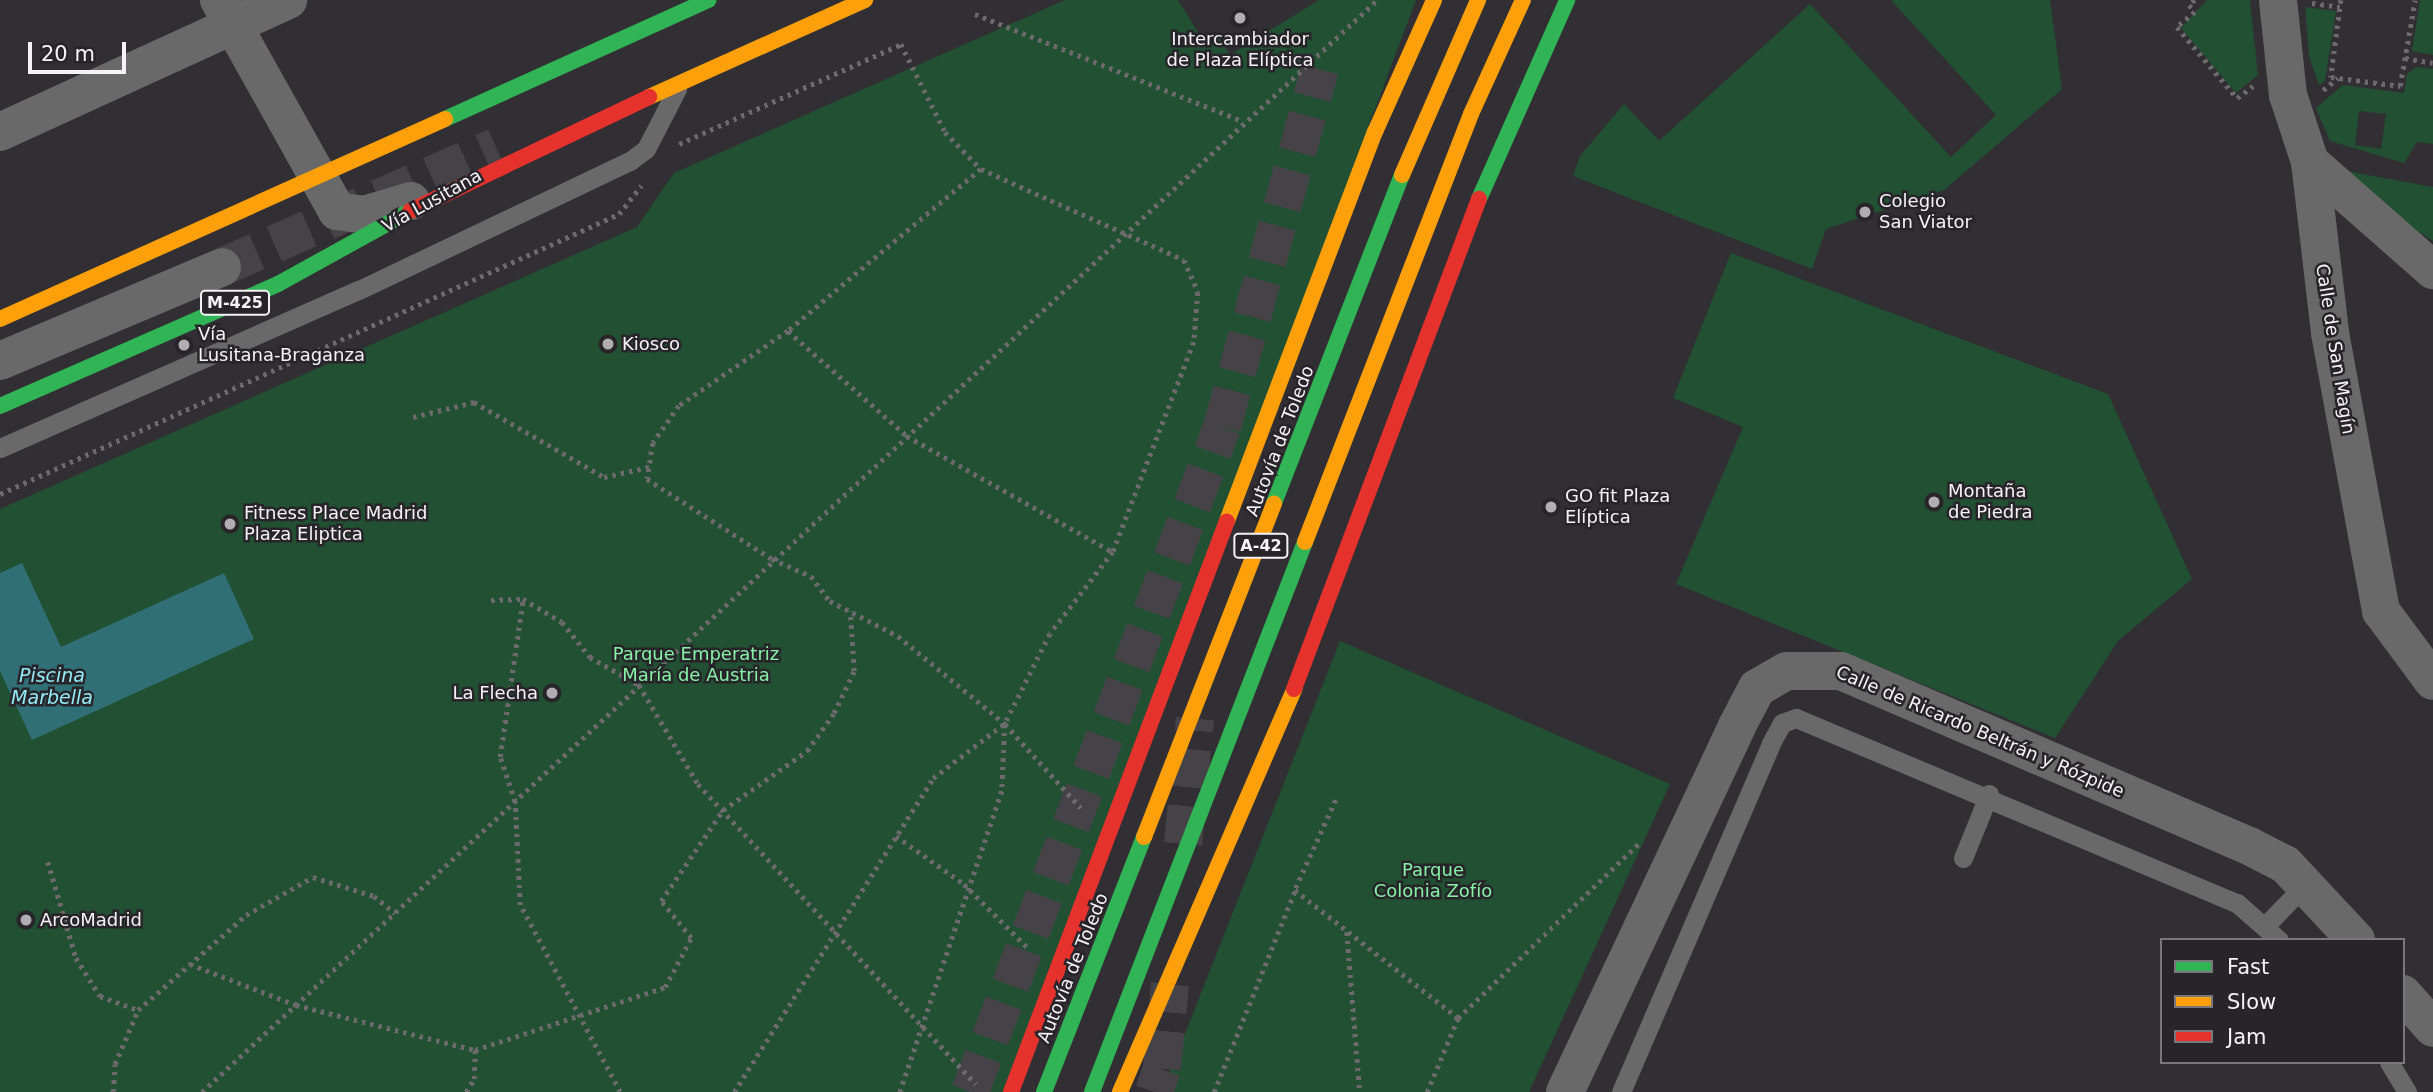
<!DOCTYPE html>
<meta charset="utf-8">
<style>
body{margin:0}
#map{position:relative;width:2433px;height:1092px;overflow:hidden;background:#312f33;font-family:"DejaVu Sans",sans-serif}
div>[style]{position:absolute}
.green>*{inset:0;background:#215132}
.water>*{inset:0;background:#306f76}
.street-tunnel>*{height:38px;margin-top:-19px;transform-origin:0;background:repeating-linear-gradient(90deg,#454347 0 38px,transparent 0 57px)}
.path>*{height:4.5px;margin-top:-2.25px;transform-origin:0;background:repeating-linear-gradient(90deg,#6c6a6c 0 3.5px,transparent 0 8.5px)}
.lane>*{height:19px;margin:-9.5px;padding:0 9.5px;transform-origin:9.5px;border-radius:9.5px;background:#6a6969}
.street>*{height:38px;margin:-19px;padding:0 19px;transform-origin:19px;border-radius:19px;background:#6a6969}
.fast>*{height:16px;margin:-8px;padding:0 8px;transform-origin:8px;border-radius:8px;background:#30b455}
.slow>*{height:16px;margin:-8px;padding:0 8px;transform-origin:8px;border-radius:8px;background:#ff9f0a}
.jam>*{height:16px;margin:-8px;padding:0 8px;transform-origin:8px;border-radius:8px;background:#e5322d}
.dots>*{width:19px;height:19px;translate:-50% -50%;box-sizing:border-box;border:4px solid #27242a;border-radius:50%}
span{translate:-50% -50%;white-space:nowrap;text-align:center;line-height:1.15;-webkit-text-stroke:5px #27242a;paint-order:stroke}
.shield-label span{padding:2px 5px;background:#27242a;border:2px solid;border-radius:5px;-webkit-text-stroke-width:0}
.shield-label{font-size:16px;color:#f6f3f7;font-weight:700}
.poi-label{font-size:18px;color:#f6f3f7}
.left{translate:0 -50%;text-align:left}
.right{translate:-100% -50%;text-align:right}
.street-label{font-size:18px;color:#f6f3f7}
.park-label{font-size:18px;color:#86f2a6}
.water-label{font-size:19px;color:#92ecf7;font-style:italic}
.legend{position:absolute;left:2160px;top:938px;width:245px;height:126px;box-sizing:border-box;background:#27242a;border:2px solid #7a777c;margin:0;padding:9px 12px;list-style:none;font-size:21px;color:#f6f3f7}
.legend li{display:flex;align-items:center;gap:14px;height:35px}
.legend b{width:35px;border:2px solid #7a777c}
.scale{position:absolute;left:28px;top:42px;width:98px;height:32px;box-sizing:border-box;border:4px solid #f6f3f7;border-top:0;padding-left:9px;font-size:21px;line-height:24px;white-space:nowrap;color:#f6f3f7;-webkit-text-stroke:5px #27242a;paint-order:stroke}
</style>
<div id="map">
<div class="green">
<div style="clip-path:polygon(1065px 0,1178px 0,1203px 40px,1216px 33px,1230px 55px,1319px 0,1416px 0,1005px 1092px,0 1092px,0 509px,637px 227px,674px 173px)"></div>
<div style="clip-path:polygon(1891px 0,2050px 0,2062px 89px,1944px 190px,1826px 229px,1812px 269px,1573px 176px,1580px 156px,1624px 104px,1659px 141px,1810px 4px,1951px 157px,1996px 115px)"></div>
<div style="clip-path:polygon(2207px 0,2250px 0,2258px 75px,2236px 93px,2181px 28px)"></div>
<div style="clip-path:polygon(2420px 0,2433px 0,2433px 55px,2412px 51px)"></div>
<div style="clip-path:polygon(2305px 7px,2336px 11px,2325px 81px,2319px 85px,2309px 56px)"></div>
<div style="clip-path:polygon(evenodd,2416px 67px,2433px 69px,2433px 144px,2417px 142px,2404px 163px,2330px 141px,2316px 108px,2343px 85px,2404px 93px,2407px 74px,2416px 67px,2359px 111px,2386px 114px,2381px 149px,2355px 145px,2359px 111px)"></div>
<div style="clip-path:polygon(2346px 171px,2433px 187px,2433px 241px,2390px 213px)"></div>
<div style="clip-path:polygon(1731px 253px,2108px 394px,2192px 579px,2118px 641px,2055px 738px,1676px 584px,1743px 427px,1673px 398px)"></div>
<div style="clip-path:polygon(1340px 641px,1670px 784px,1529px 1092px,1162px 1092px)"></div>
</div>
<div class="water">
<div style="clip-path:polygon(22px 563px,61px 647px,224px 573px,254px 639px,32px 740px,0 671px,0 573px)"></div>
</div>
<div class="street-tunnel">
<div style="left:222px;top:267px;width:299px;rotate:-23.7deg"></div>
<div style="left:1183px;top:844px;width:126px;rotate:-84.5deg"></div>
<div style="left:970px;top:1092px;width:711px;rotate:-69.25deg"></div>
<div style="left:1222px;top:427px;width:371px;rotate:-74.7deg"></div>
<div style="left:1154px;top:1092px;width:24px;rotate:-71deg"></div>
<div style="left:1162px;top:1069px;width:85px;rotate:-84.6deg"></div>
</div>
<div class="path">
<div style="left:2195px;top:0;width:8px;rotate:140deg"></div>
<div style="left:2189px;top:5px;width:9px;rotate:49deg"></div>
<div style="left:2195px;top:12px;width:23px;rotate:140deg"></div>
<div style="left:2177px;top:27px;width:93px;rotate:49.8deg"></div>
<div style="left:2237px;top:98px;width:20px;rotate:-37deg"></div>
<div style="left:2341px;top:0;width:78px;rotate:97.4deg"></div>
<div style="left:2331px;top:77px;width:70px;rotate:7.4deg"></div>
<div style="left:2400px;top:86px;width:87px;rotate:-80.1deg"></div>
<div style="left:2312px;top:3px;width:28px;rotate:8deg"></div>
<div style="left:975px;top:14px;width:289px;rotate:21.8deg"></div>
<div style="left:2405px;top:58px;width:28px;rotate:10deg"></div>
<div style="left:2323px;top:90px;width:19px;rotate:-39deg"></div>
<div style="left:679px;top:144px;width:243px;rotate:-24.2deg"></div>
<div style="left:901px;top:44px;width:98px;rotate:63.4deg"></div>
<div style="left:945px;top:132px;width:52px;rotate:45.8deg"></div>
<div style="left:981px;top:169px;width:222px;rotate:24.1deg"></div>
<div style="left:1184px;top:260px;width:35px;rotate:66deg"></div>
<div style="left:1198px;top:292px;width:50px;rotate:94.6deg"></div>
<div style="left:1194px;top:342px;width:225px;rotate:111.1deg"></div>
<div style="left:1113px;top:552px;width:103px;rotate:127.5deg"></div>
<div style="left:1050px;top:634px;width:101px;rotate:116.6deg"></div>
<div style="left:1005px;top:724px;width:67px;rotate:92.6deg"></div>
<div style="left:1002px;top:791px;width:318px;rotate:108.7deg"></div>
<div style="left:981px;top:169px;width:252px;rotate:140deg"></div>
<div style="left:788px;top:331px;width:132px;rotate:145.5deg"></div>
<div style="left:679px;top:406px;width:45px;rotate:125.1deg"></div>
<div style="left:653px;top:443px;width:36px;rotate:99deg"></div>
<div style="left:647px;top:479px;width:148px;rotate:32.6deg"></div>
<div style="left:772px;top:559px;width:43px;rotate:23.6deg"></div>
<div style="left:811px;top:576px;width:31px;rotate:53deg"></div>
<div style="left:830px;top:601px;width:76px;rotate:27.2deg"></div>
<div style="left:898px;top:636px;width:139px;rotate:39.4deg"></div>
<div style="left:1005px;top:724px;width:113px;rotate:47.9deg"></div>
<div style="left:788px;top:331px;width:159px;rotate:41.4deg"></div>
<div style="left:907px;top:436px;width:236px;rotate:29.4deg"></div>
<div style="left:413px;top:417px;width:63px;rotate:-13.8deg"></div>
<div style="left:474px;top:402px;width:150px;rotate:30deg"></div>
<div style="left:604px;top:477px;width:46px;rotate:-12.5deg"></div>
<div style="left:0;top:494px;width:679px;rotate:-24.34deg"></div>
<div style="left:619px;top:214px;width:36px;rotate:-52deg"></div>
<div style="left:491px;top:600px;width:32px;rotate:-2deg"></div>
<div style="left:1336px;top:800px;width:99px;rotate:114.5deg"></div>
<div style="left:1295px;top:890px;width:207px;rotate:38.1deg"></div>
<div style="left:896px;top:836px;width:83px;rotate:35.2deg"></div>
<div style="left:964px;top:884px;width:91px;rotate:45deg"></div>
<div style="left:48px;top:862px;width:100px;rotate:73.7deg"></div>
<div style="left:76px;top:958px;width:45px;rotate:57.7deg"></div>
<div style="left:100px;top:996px;width:40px;rotate:20.2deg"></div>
<div style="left:1347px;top:932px;width:161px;rotate:85.4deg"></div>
<div style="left:190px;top:964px;width:114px;rotate:21.1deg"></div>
<div style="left:296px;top:1005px;width:185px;rotate:14.1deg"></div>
<div style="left:475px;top:1050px;width:200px;rotate:-18.3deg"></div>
<div style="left:665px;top:987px;width:55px;rotate:-62deg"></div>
<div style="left:691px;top:938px;width:48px;rotate:-129deg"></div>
<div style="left:661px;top:901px;width:110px;rotate:-55.7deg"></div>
<div style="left:723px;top:810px;width:103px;rotate:-35.1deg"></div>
<div style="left:807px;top:751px;width:47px;rotate:-54.6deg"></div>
<div style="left:834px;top:713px;width:47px;rotate:-64.5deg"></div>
<div style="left:854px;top:671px;width:60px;rotate:-93.8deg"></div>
<div style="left:113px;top:1092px;width:28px;rotate:-86deg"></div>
<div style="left:115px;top:1064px;width:59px;rotate:-66.9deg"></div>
<div style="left:138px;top:1010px;width:144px;rotate:-41.3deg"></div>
<div style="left:246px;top:915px;width:77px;rotate:-29.6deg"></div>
<div style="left:313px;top:877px;width:64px;rotate:17.3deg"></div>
<div style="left:374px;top:896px;width:27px;rotate:39deg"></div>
<div style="left:202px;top:1092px;width:1604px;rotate:-42.9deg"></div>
<div style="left:466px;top:1092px;width:15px;rotate:-58deg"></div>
<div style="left:474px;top:1079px;width:29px;rotate:-88deg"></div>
<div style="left:620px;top:1092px;width:212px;rotate:-118.1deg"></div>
<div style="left:520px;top:905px;width:103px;rotate:-92.8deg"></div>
<div style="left:515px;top:802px;width:47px;rotate:-108.4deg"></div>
<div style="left:500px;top:757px;width:160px;rotate:-81.7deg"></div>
<div style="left:523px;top:599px;width:45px;rotate:30.5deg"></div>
<div style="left:562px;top:622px;width:45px;rotate:51.3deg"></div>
<div style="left:590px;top:657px;width:56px;rotate:29.7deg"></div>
<div style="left:639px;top:685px;width:115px;rotate:59.2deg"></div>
<div style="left:698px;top:784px;width:409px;rotate:47.2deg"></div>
<div style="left:734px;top:1092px;width:372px;rotate:-57.6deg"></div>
<div style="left:933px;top:778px;width:89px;rotate:-37.3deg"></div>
<div style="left:1214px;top:1092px;width:218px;rotate:-68.1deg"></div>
<div style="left:1427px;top:1092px;width:80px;rotate:-67.3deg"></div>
<div style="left:1458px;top:1018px;width:255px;rotate:-44deg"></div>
</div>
<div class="lane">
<div style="left:0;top:448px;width:392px;rotate:-23.8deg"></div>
<div style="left:359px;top:290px;width:300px;rotate:-25.5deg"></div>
<div style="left:630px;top:161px;width:20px;rotate:-37deg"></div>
<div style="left:646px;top:149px;width:68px;rotate:-62.7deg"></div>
<div style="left:1963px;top:858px;width:69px;rotate:-67.9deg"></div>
<div style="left:2266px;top:925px;width:57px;rotate:-45.7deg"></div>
<div style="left:2389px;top:1062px;width:35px;rotate:59deg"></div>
<div style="left:1621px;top:1092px;width:380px;rotate:-66.7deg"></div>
<div style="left:1771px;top:743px;width:23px;rotate:-61deg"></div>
<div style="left:1782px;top:723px;width:15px;rotate:-20deg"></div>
<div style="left:1796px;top:718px;width:478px;rotate:22.8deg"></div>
<div style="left:2237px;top:903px;width:56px;rotate:41.4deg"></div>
</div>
<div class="street">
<div style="left:219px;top:0;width:242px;rotate:60.8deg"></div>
<div style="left:337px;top:211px;width:27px;rotate:8deg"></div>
<div style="left:364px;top:215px;width:49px;rotate:-16.6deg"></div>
<div style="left:2278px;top:0;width:96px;rotate:84deg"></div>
<div style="left:2288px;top:95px;width:71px;rotate:71.8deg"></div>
<div style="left:2310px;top:162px;width:172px;rotate:83.3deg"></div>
<div style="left:2330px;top:333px;width:283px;rotate:79.6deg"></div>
<div style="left:2381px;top:611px;width:87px;rotate:53.4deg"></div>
<div style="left:0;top:132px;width:317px;rotate:-24.6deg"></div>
<div style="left:2310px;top:162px;width:164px;rotate:41.3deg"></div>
<div style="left:0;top:361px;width:241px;rotate:-22.9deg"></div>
<div style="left:2403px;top:994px;width:45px;rotate:48.6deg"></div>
<div style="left:1565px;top:1092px;width:404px;rotate:-64.8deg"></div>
<div style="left:1737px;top:726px;width:43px;rotate:-62.2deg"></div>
<div style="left:1757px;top:688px;width:34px;rotate:-30deg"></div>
<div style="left:1787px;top:671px;width:54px"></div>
<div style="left:1841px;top:671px;width:446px;rotate:23.2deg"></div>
<div style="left:2251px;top:847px;width:38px;rotate:27deg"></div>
<div style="left:2285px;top:864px;width:104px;rotate:46.9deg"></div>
</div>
<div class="fast">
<div style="left:445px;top:119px;width:289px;rotate:-24.3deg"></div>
<div style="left:1479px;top:199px;width:218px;rotate:-66.1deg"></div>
<div style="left:0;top:406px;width:304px;rotate:-23.7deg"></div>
<div style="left:278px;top:284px;width:151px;rotate:-28.9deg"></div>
<div style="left:1274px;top:503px;width:352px;rotate:-68.7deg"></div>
<div style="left:1044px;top:1092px;width:274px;rotate:-68.6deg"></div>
<div style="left:1092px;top:1092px;width:590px;rotate:-68.83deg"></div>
</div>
<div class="slow">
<div style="left:649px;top:97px;width:237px;rotate:-24.2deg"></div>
<div style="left:1402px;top:175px;width:191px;rotate:-66.5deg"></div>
<div style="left:0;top:319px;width:488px;rotate:-24.2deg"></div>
<div style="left:1227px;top:521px;width:416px;rotate:-69.2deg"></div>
<div style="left:1375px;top:132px;width:145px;rotate:-65.9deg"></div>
<div style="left:1305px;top:542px;width:459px;rotate:-68.8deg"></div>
<div style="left:1471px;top:114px;width:125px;rotate:-65.5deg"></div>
<div style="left:1144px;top:837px;width:358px;rotate:-68.7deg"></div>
<div style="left:1120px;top:1092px;width:439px;rotate:-66.6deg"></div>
</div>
<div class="jam">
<div style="left:410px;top:211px;width:265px;rotate:-25.5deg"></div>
<div style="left:1294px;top:689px;width:524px;rotate:-69.32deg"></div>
<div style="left:1011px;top:1092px;width:610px;rotate:-69.28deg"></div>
</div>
<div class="dots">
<div style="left:1240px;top:18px;background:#b1aeb2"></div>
<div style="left:1865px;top:212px;background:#b1aeb2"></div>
<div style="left:608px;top:344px;background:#b1aeb2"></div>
<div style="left:184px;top:345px;background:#b1aeb2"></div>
<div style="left:1934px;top:502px;background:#b1aeb2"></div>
<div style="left:1551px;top:507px;background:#b1aeb2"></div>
<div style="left:230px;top:524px;background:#b1aeb2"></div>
<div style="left:552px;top:693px;background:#b1aeb2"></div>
<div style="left:26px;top:920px;background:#b1aeb2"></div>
</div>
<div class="shield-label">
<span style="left:235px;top:303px">M-425</span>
<span style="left:1261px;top:546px">A-42</span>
</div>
<div class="poi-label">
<span style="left:1240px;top:50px">Intercambiador<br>de Plaza Elíptica</span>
<span class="left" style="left:1879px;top:212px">Colegio<br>San Viator</span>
<span class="left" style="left:198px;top:345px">Vía<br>Lusitana-Braganza</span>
<span class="left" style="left:622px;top:344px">Kiosco</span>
<span class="left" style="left:1948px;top:502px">Montaña<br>de Piedra</span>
<span class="left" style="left:1565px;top:507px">GO fit Plaza<br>Elíptica</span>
<span class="left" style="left:244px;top:524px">Fitness Place Madrid<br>Plaza Eliptica</span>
<span class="right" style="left:538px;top:693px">La Flecha</span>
<span class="left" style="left:40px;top:920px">ArcoMadrid</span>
</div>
<div class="street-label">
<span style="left:432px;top:201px;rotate:-29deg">Vía Lusitana</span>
<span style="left:2335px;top:349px;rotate:81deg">Calle de San Magín</span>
<span style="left:1280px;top:441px;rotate:-69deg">Autovía de Toledo</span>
<span style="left:1980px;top:732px;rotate:23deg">Calle de Ricardo Beltrán y Rózpide</span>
<span style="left:1073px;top:968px;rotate:-68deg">Autovía de Toledo</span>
</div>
<div class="park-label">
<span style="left:696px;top:665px">Parque Emperatriz<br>María de Austria</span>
<span style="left:1433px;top:881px">Parque<br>Colonia Zofío</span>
</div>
<div class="water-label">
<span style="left:52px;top:687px">Piscina<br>Marbella</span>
</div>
<ul class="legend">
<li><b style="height:9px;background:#30b455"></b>Fast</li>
<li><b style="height:9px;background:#ff9f0a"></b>Slow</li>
<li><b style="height:9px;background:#e5322d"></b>Jam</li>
</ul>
<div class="scale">20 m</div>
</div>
